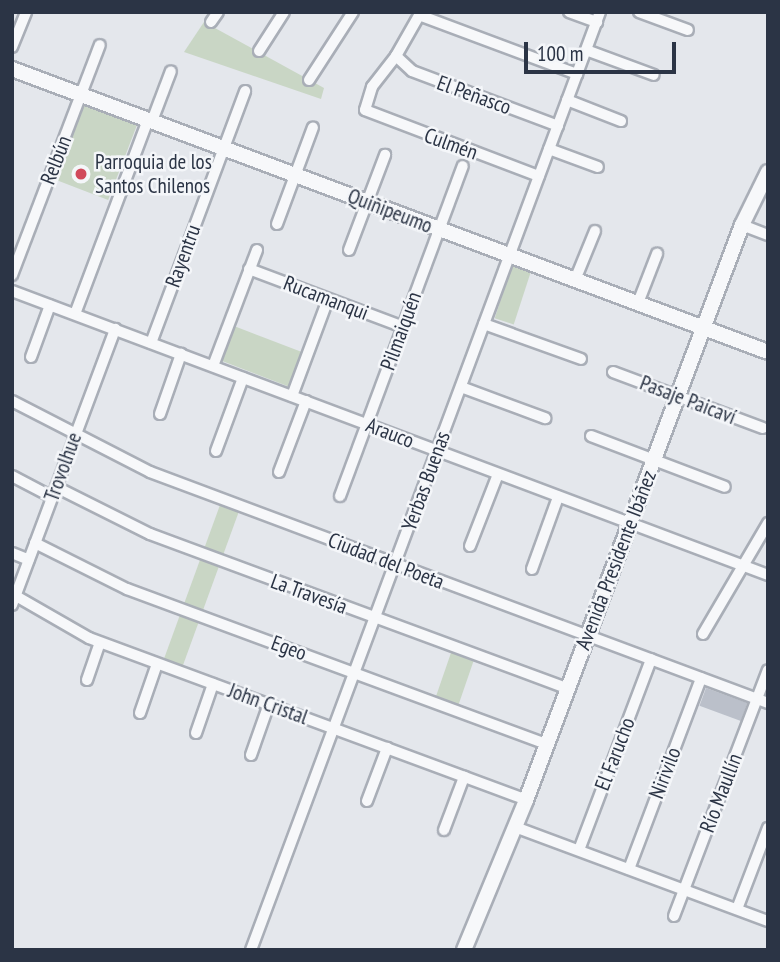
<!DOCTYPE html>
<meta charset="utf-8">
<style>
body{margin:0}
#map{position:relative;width:780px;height:962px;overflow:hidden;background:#e4e7ec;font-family:"PT Sans Narrow",sans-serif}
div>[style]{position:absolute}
.green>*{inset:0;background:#c9d6c5;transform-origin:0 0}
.building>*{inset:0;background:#bbc0ca;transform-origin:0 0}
.roads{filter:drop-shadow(2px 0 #a9aeb7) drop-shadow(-2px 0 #a9aeb7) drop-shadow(0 2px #a9aeb7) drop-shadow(0 -2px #a9aeb7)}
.minor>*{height:10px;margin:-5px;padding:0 5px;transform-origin:5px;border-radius:5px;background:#f7f8fa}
.tertiary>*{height:14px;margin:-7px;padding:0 7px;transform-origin:7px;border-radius:7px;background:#f7f8fa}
.dots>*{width:19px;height:19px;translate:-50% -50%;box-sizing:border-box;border:4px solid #f4f6f9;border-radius:50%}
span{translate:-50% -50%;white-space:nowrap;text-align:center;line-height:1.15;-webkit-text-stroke:5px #f4f6f9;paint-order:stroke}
.street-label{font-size:21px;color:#2b3445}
.poi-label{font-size:21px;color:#2b3445}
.left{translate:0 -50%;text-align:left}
.frame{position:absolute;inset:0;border:14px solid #2b3445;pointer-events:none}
.scale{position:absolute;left:524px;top:42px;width:152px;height:32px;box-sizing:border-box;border:4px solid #2b3445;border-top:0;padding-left:9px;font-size:21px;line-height:24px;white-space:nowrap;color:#2b3445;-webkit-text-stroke:5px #f4f6f9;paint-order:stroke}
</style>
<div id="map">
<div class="green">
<div style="clip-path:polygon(204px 22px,324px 88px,321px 99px,184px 52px)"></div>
<div style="left:84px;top:104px;width:57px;height:81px;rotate:21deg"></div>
<div style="left:512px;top:265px;width:20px;height:56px;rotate:18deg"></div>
<div style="left:234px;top:326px;width:74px;height:37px;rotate:21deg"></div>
<div style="left:220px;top:505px;width:20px;height:164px;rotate:20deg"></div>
<div style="left:453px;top:647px;width:24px;height:58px;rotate:19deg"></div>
</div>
<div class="building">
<div style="left:706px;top:688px;width:44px;height:19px;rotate:20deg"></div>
</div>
<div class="roads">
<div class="minor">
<div style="left:421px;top:12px;width:51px;rotate:119.6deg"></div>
<div style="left:396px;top:56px;width:39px;rotate:128deg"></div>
<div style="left:372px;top:87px;width:24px;rotate:107deg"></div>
<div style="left:365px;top:110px;width:186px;rotate:20.8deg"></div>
<div style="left:569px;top:12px;width:30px;rotate:20deg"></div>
<div style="left:639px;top:12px;width:52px;rotate:20.2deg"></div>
<div style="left:419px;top:15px;width:169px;rotate:20.5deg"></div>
<div style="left:211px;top:22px;width:12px;rotate:-55deg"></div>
<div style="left:12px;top:47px;width:38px;rotate:-68deg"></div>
<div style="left:586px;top:50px;width:72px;rotate:20.2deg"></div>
<div style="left:259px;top:51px;width:46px;rotate:-57.3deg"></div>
<div style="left:396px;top:56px;width:22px;rotate:43deg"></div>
<div style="left:412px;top:71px;width:156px;rotate:20.6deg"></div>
<div style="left:309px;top:80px;width:81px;rotate:-57.1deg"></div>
<div style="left:567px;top:100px;width:58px;rotate:21.3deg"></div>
<div style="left:152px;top:121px;width:53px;rotate:-69.2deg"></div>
<div style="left:549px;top:149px;width:52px;rotate:20.2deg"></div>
<div style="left:277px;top:224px;width:103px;rotate:-69.6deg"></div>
<div style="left:742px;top:225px;width:28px;rotate:21deg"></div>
<div style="left:349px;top:250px;width:102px;rotate:-69.2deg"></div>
<div style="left:249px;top:269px;width:165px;rotate:20.6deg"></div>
<div style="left:12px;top:275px;width:246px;rotate:-69.1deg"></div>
<div style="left:575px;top:280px;width:53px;rotate:-67.8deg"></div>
<div style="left:12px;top:291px;width:808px;rotate:20.59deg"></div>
<div style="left:638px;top:303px;width:53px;rotate:-68.8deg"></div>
<div style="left:75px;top:314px;width:207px;rotate:-69.4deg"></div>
<div style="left:484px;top:324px;width:103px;rotate:19.8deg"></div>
<div style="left:151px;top:343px;width:269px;rotate:-69.5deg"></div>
<div style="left:31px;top:357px;width:55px;rotate:-69.9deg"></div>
<div style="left:213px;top:366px;width:124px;rotate:-69.2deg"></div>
<div style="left:613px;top:372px;width:160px;rotate:20.5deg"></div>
<div style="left:461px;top:387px;width:90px;rotate:20.3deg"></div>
<div style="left:292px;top:396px;width:103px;rotate:-69.6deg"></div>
<div style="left:12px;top:401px;width:155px;rotate:27.2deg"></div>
<div style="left:150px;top:472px;width:660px;rotate:20.5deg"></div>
<div style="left:160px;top:414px;width:64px;rotate:-70.7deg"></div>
<div style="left:591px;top:436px;width:143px;rotate:20.8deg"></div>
<div style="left:216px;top:451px;width:78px;rotate:-69.7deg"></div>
<div style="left:279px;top:472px;width:76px;rotate:-69.2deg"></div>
<div style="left:12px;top:476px;width:45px;rotate:27.7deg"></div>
<div style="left:56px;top:487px;width:105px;rotate:26.6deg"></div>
<div style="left:150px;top:534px;width:446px;rotate:20.3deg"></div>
<div style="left:340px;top:496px;width:352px;rotate:-69.6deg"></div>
<div style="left:35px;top:543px;width:103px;rotate:26.6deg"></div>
<div style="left:127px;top:589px;width:448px;rotate:20.3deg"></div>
<div style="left:470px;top:546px;width:77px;rotate:-68.7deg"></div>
<div style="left:12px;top:553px;width:18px;rotate:22deg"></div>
<div style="left:532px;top:569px;width:77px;rotate:-70.1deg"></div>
<div style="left:16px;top:596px;width:84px;rotate:29.9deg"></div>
<div style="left:89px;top:638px;width:466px;rotate:20.3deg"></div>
<div style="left:12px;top:605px;width:295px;rotate:-69.5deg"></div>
<div style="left:703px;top:634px;width:129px;rotate:-59.6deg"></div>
<div style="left:87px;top:680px;width:39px;rotate:-71deg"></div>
<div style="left:140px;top:713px;width:52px;rotate:-70.9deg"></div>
<div style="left:196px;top:733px;width:52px;rotate:-70.9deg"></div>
<div style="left:251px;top:755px;width:54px;rotate:-70.6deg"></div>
<div style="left:367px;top:801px;width:57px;rotate:-69.3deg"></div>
<div style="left:515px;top:827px;width:270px;rotate:20.4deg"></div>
<div style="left:444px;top:830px;width:57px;rotate:-69.3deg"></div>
<div style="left:579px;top:850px;width:204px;rotate:-69.3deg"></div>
<div style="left:629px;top:869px;width:204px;rotate:-69.3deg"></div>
<div style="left:737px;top:909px;width:87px;rotate:-69.1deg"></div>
<div style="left:674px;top:916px;width:263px;rotate:-69.1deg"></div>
<div style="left:251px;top:950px;width:1001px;rotate:-69.59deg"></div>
</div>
<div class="tertiary">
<div style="left:12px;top:69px;width:807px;rotate:20.52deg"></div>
<div style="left:464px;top:950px;width:162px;rotate:-67.5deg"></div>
<div style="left:526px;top:800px;width:614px;rotate:-69.41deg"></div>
<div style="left:742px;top:225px;width:59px;rotate:-63.9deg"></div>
</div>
</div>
<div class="dots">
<div style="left:81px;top:174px;background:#d1495b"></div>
</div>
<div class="street-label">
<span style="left:474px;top:95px;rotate:20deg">El Peñasco</span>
<span style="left:451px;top:144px;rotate:20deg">Culmén</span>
<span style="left:56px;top:160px;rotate:-69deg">Relbún</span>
<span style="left:390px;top:211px;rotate:21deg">Quiñipeumo</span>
<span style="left:183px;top:256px;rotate:-70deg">Rayentru</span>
<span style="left:326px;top:298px;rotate:21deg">Rucamanqui</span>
<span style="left:401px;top:331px;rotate:-70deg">Pilmaiquén</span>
<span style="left:688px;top:400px;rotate:21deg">Pasaje Paicaví</span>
<span style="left:390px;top:433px;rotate:21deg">Arauco</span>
<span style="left:63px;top:467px;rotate:-70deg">Trovolhue</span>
<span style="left:426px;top:481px;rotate:-70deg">Yerbas Buenas</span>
<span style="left:616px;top:560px;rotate:-69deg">Avenida Presidente Ibáñez</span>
<span style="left:386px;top:561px;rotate:21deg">Ciudad del Poeta</span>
<span style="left:309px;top:594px;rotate:20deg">La Travesía</span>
<span style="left:289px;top:648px;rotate:20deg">Egeo</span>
<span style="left:268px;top:704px;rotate:20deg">John Cristal</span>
<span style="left:615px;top:754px;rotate:-69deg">El Farucho</span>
<span style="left:665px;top:773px;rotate:-69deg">Nirivilo</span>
<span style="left:721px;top:793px;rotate:-69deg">Río Maullín</span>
</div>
<div class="poi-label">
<span class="left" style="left:95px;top:174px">Parroquia de los<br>Santos Chilenos</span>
</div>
<div class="frame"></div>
<div class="scale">100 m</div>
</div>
